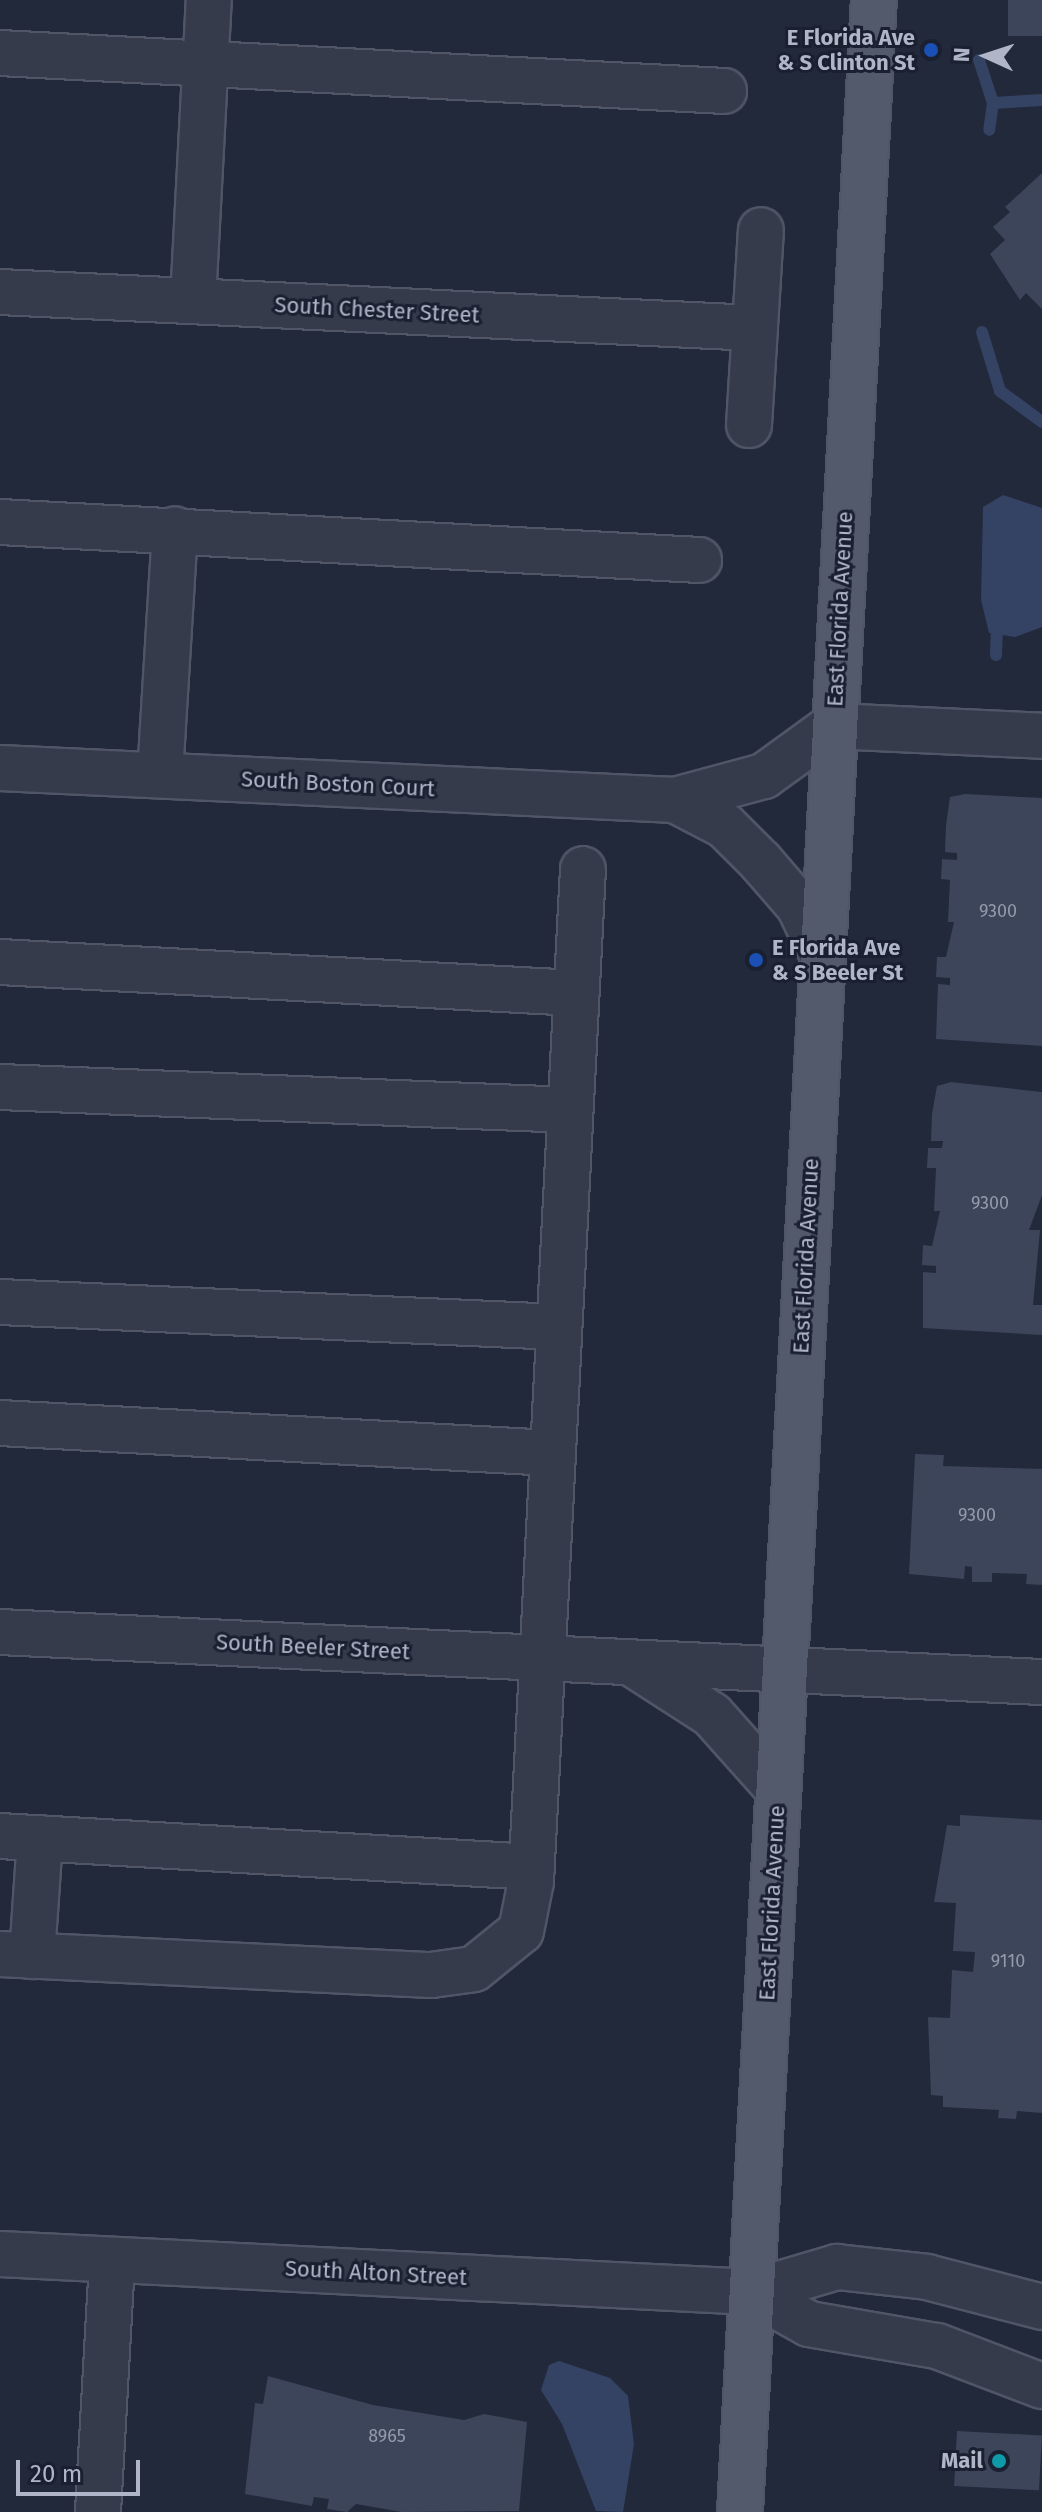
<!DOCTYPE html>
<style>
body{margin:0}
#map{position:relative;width:1042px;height:2512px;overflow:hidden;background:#21293b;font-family:"Fira Sans",sans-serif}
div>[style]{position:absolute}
.water>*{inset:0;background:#344263}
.stream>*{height:12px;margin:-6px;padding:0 6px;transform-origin:6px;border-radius:6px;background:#344263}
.building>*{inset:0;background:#3d455b;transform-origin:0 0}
.roads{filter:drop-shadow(2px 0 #505666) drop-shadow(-2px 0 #505666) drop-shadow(0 2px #505666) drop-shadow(0 -2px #505666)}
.minor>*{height:44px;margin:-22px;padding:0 22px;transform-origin:22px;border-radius:22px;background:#353b4b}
.major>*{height:44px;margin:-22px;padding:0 22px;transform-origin:22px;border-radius:22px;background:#535a6c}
.dots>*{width:22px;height:22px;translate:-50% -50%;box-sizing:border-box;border:4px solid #1a2030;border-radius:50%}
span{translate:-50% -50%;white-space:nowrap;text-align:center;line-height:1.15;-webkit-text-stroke:6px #1a2030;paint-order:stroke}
.number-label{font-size:18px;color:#939aac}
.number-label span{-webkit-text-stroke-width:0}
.poi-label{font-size:22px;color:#b0b6c7;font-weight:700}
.right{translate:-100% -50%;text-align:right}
.left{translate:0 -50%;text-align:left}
.street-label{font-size:22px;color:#b0b6c7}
.north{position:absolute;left:946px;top:16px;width:80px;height:80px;-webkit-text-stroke:6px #1a2030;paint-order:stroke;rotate:273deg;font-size:22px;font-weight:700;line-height:32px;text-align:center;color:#b0b6c7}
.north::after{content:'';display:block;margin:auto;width:28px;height:36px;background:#b0b6c7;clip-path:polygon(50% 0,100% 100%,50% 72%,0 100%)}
.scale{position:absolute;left:16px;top:2460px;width:124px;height:36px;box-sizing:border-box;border:4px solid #b0b6c7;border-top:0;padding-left:10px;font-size:24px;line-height:28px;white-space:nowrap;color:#b0b6c7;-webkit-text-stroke:6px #1a2030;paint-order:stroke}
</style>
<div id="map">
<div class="water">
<div style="clip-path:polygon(1003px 495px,1042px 508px,1042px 627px,1015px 637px,989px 633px,981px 600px,983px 507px)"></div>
<div style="clip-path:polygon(559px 2361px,610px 2378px,628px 2396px,634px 2444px,623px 2512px,596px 2511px,562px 2424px,541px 2390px,549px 2365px)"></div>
</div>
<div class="stream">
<div style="left:979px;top:60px;width:45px;rotate:72deg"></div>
<div style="left:993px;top:103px;width:27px;rotate:98deg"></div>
<div style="left:993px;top:103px;width:49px;rotate:-3.5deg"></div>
<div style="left:982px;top:332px;width:62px;rotate:73deg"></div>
<div style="left:1000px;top:391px;width:52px;rotate:36.4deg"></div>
<div style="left:996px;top:655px;width:32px;rotate:-88deg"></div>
</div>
<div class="building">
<div style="left:1008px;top:0;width:34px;height:36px"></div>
<div style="clip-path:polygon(1042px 173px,1042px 309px,1026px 293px,1020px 300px,990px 254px,1005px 240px,993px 227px,1010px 212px,1005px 207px)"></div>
<div style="clip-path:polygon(965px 794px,1042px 798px,1042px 1046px,936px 1039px,938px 984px,950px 985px,950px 978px,936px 977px,937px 957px,946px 957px,954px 922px,948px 922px,950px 880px,941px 879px,942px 859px,957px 860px,957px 853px,945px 852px,946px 825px,950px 797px)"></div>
<div style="clip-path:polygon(951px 1082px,1042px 1092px,1042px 1195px,1029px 1230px,1040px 1230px,1033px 1305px,1042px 1305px,1042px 1335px,923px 1328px,923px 1272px,936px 1273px,936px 1266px,922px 1265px,923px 1245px,932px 1246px,940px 1211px,934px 1211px,936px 1168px,927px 1168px,928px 1148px,942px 1148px,943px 1141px,931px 1141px,932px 1114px,937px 1086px)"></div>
<div style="clip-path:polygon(915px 1454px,944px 1455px,943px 1466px,1042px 1469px,1042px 1585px,1026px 1584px,1027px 1574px,992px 1573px,992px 1582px,972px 1582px,972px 1567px,965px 1566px,964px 1579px,909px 1574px)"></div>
<div style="clip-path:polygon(960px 1815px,1042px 1820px,1042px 2113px,1017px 2111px,1016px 2119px,998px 2118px,999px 2110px,943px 2107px,943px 2096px,931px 2095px,928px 2017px,950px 2018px,952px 1970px,973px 1972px,975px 1952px,953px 1951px,956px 1903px,934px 1902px,947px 1825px,960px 1826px)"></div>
<div style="clip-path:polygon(268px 2376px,373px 2405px,464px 2420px,484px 2414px,527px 2422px,519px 2511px,402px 2512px,356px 2504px,347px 2512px,327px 2509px,329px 2499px,314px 2497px,312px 2506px,245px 2494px,255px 2403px,263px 2404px)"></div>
<div style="left:957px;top:2431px;width:85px;height:55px;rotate:3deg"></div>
</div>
<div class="roads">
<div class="minor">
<div style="left:0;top:53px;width:725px;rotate:3deg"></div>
<div style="left:0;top:292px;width:756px;rotate:2.73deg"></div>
<div style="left:193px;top:301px;width:301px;rotate:-87deg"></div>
<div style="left:749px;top:425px;width:195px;rotate:-86.5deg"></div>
<div style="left:0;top:522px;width:700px;rotate:3.11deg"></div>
<div style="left:0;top:768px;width:676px;rotate:2.71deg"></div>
<div style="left:675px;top:800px;width:92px;rotate:-15.1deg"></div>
<div style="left:764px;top:776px;width:85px;rotate:-35.9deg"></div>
<div style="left:833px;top:726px;width:209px;rotate:2.7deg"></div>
<div style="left:160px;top:775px;width:246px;rotate:-86.5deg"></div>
<div style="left:675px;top:800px;width:56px;rotate:27.5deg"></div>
<div style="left:725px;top:826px;width:51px;rotate:45deg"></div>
<div style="left:761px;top:862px;width:58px;rotate:49.2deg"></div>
<div style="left:799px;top:906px;width:53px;rotate:64.4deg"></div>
<div style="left:0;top:962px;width:577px;rotate:3.08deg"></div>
<div style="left:0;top:1087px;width:571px;rotate:2.31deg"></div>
<div style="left:0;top:1302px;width:560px;rotate:2.56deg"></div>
<div style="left:0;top:1423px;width:554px;rotate:3.11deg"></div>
<div style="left:0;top:1632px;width:1043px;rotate:2.75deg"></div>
<div style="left:636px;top:1666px;width:90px;rotate:32.8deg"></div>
<div style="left:712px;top:1715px;width:99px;rotate:48.3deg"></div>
<div style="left:0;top:1836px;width:533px;rotate:3.33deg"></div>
<div style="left:0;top:1954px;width:432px;rotate:2.8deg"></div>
<div style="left:431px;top:1975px;width:43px;rotate:-7.9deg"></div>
<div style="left:474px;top:1969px;width:60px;rotate:-39deg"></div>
<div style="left:521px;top:1931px;width:51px;rotate:-78.7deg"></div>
<div style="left:531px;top:1881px;width:1013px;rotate:-87.06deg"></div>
<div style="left:32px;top:1956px;width:118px;rotate:-86.1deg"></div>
<div style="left:0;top:2254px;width:753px;rotate:2.89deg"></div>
<div style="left:752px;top:2292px;width:89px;rotate:-16.4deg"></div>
<div style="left:837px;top:2267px;width:91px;rotate:6.3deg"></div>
<div style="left:927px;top:2277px;width:119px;rotate:14.6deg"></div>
<div style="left:752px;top:2292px;width:65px;rotate:29.3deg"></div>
<div style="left:809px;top:2324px;width:130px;rotate:9.8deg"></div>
<div style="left:937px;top:2346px;width:112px;rotate:20.9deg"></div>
<div style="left:98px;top:2512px;width:252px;rotate:-86.8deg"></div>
</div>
<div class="major">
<div style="left:740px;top:2512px;width:2516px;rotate:-86.95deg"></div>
</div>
</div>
<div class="dots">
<div style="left:931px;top:50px;background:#1a4fb4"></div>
<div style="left:756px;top:960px;background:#1a4fb4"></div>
<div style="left:999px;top:2461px;background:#0f9aa8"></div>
</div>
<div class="number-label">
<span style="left:998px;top:911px">9300</span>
<span style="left:990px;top:1203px">9300</span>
<span style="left:977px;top:1515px">9300</span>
<span style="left:1008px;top:1961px">9110</span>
<span style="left:387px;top:2436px">8965</span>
</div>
<div class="poi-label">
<span class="right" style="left:915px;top:50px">E Florida Ave<br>&amp; S Clinton St</span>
<span class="left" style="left:772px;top:960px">E Florida Ave<br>&amp; S Beeler St</span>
<span class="right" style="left:983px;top:2461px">Mail</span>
</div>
<div class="street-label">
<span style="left:377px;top:310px;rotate:3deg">South Chester Street</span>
<span style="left:840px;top:609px;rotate:-87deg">East Florida Avenue</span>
<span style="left:338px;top:784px;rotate:3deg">South Boston Court</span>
<span style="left:806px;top:1256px;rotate:-87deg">East Florida Avenue</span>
<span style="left:313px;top:1647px;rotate:3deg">South Beeler Street</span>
<span style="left:772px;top:1903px;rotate:-87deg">East Florida Avenue</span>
<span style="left:376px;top:2273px;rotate:3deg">South Alton Street</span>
</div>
<div class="north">N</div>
<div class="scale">20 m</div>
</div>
